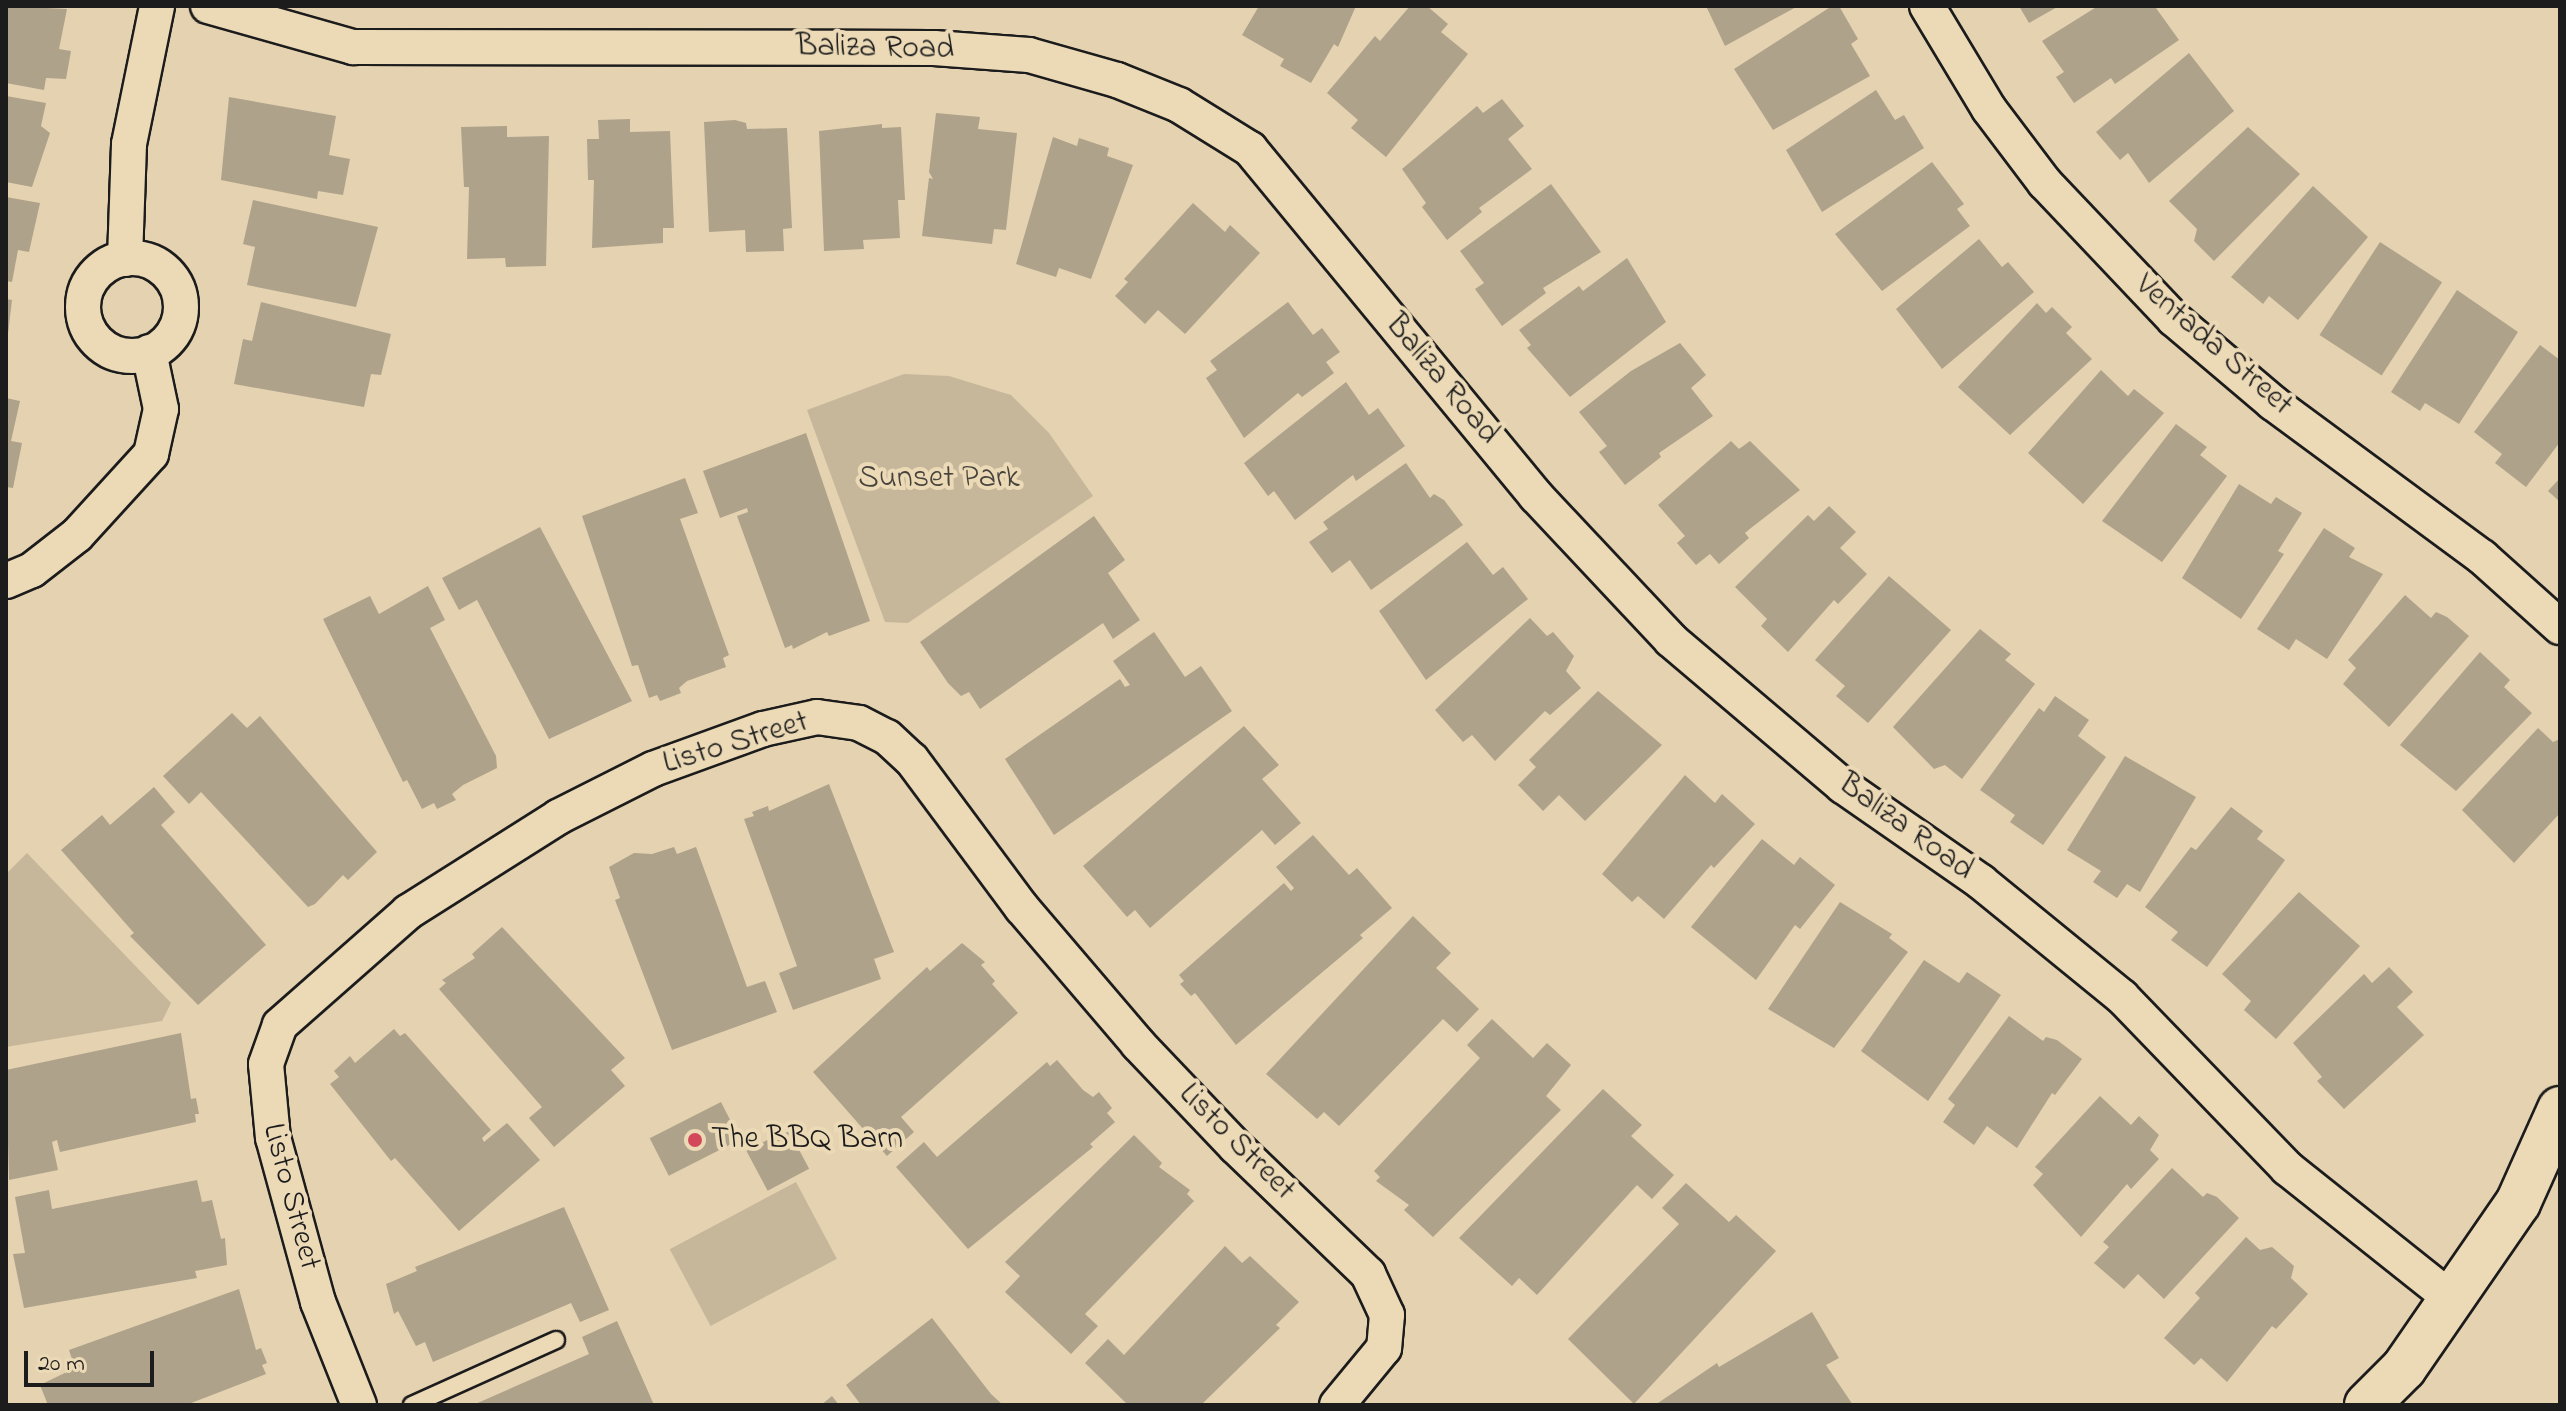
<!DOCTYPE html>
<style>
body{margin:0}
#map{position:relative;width:2566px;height:1411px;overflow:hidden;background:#e4d2b1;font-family:"Indie Flower",sans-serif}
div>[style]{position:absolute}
.green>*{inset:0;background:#c6b79b;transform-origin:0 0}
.building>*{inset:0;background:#afa28a;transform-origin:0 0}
.roads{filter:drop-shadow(2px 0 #1c1c1c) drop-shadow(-2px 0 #1c1c1c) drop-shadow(0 2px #1c1c1c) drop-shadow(0 -2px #1c1c1c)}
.lane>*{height:16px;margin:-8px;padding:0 8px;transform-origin:8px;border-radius:8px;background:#ecdab7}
.street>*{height:34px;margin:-17px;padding:0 17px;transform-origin:17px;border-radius:17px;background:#ecdab7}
.street>.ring{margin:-17px;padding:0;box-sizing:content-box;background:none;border:34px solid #ecdab7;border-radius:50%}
.secondary>*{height:44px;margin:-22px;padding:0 22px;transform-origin:22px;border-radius:22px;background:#ecdab7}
.dots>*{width:22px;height:22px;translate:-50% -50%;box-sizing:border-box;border:4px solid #ecdab7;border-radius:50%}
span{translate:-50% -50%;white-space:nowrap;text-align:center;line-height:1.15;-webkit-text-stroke:8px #ecdab7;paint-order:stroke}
.street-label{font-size:32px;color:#1c1c1c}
.park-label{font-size:32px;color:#46433c}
.poi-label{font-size:32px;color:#1c1c1c}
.left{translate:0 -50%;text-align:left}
.frame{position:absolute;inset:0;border:8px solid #1c1c1c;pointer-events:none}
.scale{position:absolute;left:24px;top:1351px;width:130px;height:36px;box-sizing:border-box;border:4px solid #1c1c1c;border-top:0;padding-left:10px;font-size:24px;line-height:28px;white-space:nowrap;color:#1c1c1c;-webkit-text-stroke:6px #ecdab7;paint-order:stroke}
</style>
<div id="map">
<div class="green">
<div style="clip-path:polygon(904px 374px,949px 376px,1011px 395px,1049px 433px,1093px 496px,908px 623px,885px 622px,807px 410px)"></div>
<div style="clip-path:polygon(27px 853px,171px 1003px,162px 1021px,6px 1047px,6px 874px)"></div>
<div style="left:796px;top:1182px;width:87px;height:143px;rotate:62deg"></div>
</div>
<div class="building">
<div style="clip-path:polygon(6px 6px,67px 9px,59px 49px,71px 51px,66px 79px,46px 78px,44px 90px,6px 83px)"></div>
<div style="clip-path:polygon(1259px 6px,1356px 6px,1338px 47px,1334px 44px,1311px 83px,1280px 66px,1284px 59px,1242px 35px)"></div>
<div style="clip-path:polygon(1410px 6px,1427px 6px,1448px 24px,1441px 32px,1468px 54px,1386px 157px,1351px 128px,1358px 120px,1327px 93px,1375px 36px,1380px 41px)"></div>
<div style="clip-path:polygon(1706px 6px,1798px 6px,1725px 46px)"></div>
<div style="clip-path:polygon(1832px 6px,1839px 6px,1858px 39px,1851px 44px,1870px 76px,1773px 130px,1734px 69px)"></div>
<div style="clip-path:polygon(2019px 6px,2059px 6px,2029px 23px)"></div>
<div style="clip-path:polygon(2098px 6px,2156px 8px,2179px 40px,2115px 84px,2111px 78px,2074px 103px,2056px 77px,2064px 72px,2042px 41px)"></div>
<div style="clip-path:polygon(2189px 53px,2234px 111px,2149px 183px,2128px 153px,2120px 160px,2096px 132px)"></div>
<div style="clip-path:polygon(1876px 90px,1895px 120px,1904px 115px,1924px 148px,1822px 212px,1786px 150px)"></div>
<div style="clip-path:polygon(6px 96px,46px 103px,41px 126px,50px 133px,32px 187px,6px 182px)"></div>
<div style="clip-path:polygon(229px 97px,336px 116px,329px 155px,350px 159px,343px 195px,318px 191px,317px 199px,221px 180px)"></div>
<div style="clip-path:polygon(1502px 99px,1524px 126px,1508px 139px,1532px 169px,1479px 208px,1482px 212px,1447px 240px,1422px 207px,1426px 203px,1402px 169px,1477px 106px,1483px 113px)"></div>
<div style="clip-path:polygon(936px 113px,980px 117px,978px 129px,1017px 133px,1006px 230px,994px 229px,992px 244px,922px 236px,929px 178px,933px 179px,929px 172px)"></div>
<div style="clip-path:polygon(630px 119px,630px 132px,670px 131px,674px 228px,663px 228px,663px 243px,592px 248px,594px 180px,588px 180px,587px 139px,599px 139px,598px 120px)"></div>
<div style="clip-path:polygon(735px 120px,746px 123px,747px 129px,787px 128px,792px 228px,783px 229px,784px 251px,746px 252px,745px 230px,709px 232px,704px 122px)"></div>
<div style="clip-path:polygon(882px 124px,882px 128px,901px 127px,905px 200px,898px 200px,900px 238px,863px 240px,864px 249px,824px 251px,819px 131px)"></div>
<div style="clip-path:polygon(507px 126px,507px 137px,549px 136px,546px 266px,506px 267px,505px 258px,467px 259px,469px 187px,464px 187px,461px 127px)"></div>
<div style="clip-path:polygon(2248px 127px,2300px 174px,2214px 261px,2194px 241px,2197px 229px,2169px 201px)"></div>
<div style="clip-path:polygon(1053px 137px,1077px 146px,1079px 138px,1109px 148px,1107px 156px,1133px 165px,1091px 279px,1059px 268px,1056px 277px,1016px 264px)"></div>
<div style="clip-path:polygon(1932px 162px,1964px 204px,1957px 209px,1970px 226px,1882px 291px,1835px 234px)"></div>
<div style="clip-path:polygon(1551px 184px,1601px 252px,1543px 288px,1546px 293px,1502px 326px,1475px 289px,1484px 283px,1460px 251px)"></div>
<div style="clip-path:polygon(2313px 186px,2368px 237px,2298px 320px,2269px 296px,2263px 304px,2231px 277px)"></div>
<div style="clip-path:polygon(6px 197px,40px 203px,29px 252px,18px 250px,12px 282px,6px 281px)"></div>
<div style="clip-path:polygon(253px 200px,378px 227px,356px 307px,247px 285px,255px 247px,243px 244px)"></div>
<div style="clip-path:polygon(1193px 203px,1225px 232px,1230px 225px,1260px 253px,1185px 334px,1158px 310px,1145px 324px,1115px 296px,1128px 282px,1124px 279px)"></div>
<div style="clip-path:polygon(1979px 239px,2002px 267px,2008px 262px,2034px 292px,1942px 369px,1896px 309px)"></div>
<div style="left:2380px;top:242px;width:74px;height:111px;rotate:33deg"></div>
<div style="clip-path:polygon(1627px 258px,1666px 322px,1570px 397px,1527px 348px,1531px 345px,1519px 330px,1579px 286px,1583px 291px)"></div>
<div style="clip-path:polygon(2457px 290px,2518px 332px,2459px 424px,2425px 403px,2420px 411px,2391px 392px)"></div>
<div style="clip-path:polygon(6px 299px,12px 300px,7px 342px,6px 342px)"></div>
<div style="clip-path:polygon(261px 302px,391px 334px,381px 375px,371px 374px,364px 407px,234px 384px,243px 339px,252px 341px)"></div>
<div style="clip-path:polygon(1288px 302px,1313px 335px,1322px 328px,1340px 352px,1326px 362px,1334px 373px,1302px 397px,1298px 393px,1244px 438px,1206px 378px,1217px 370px,1210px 361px)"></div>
<div style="clip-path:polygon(2037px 303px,2046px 313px,2052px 307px,2072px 327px,2066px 333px,2092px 359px,2010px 435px,1958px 387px)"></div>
<div style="clip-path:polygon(1680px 343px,1706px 375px,1691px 388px,1713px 416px,1659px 453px,1661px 457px,1625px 485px,1599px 452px,1607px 446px,1579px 412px,1631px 371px)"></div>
<div style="clip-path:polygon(2540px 345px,2560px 360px,2560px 442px,2526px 487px,2495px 463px,2502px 454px,2474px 432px)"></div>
<div style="clip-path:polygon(2101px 370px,2128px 396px,2134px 389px,2164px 413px,2083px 504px,2028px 453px)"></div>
<div style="clip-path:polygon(1346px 382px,1369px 415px,1378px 408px,1405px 446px,1356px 481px,1353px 475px,1295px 520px,1274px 491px,1268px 496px,1244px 463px)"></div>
<div style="clip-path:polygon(6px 398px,20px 401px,11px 441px,22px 443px,13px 488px,6px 487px)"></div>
<div style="clip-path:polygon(2176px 424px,2207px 447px,2200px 455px,2227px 476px,2162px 562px,2102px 521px)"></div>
<div style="clip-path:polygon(806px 433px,870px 621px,829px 636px,827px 632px,793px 649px,792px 645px,785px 648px,737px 516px,748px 512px,747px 508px,720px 518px,703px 471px)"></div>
<div style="clip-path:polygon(1731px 441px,1739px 449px,1750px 441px,1800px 490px,1751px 528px,1745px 533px,1749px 538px,1719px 564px,1710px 554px,1696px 565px,1677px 543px,1685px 536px,1658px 505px)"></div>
<div style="clip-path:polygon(1406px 463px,1430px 498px,1434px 494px,1444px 500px,1463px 525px,1371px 590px,1350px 560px,1332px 573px,1309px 542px,1328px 529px,1323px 522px)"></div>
<div style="clip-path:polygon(685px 478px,698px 513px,680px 519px,729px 655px,723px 658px,726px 667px,687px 681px,679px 688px,681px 693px,660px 701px,657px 695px,649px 698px,638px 665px,632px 666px,582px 516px)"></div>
<div style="clip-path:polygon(2560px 478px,2560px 502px,2548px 491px)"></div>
<div style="clip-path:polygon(2239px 484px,2271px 504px,2276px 497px,2302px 513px,2278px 551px,2284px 554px,2241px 619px,2182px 578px)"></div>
<div style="clip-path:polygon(1829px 506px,1856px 532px,1840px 548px,1867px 574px,1838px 604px,1834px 600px,1788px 652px,1761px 626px,1767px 619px,1735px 587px,1808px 515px,1814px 521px)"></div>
<div style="clip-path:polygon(1094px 516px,1125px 560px,1108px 573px,1140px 620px,1113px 639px,1103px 623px,980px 709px,969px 692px,961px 696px,948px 683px,920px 642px)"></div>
<div style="clip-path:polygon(540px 527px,632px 701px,549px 739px,477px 600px,459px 610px,442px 578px)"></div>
<div style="clip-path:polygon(2324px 528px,2355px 548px,2349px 557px,2383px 574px,2327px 659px,2296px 639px,2289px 650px,2257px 629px)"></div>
<div style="clip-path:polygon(1467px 542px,1493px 575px,1503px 567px,1528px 599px,1426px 680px,1379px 611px)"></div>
<div style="clip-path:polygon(1889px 576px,1951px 630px,1868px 723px,1836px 696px,1845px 686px,1815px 660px)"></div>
<div style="clip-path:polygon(428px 586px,445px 620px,430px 628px,496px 756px,497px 768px,463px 785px,452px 794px,456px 800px,437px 809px,434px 803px,422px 809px,407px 780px,403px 782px,323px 619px,370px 596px,379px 614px)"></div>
<div style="clip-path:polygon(2405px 595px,2431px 618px,2436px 612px,2447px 617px,2469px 636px,2389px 727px,2343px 684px,2356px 668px,2348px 660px)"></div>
<div style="clip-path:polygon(1530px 618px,1547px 636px,1553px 632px,1574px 656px,1566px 671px,1581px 688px,1550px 715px,1545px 711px,1495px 761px,1472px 735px,1463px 742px,1435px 710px)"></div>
<div style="clip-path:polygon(1980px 629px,2011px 654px,2005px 660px,2035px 684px,1962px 779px,1945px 765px,1934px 769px,1893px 727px)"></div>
<div style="clip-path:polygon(1154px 632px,1185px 677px,1201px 666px,1232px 711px,1054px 835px,1005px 759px,1120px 679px,1125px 687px,1130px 685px,1113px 661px)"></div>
<div style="clip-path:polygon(2480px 652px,2510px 680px,2504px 687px,2532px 713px,2456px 791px,2400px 745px)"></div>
<div style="clip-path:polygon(1598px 691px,1662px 745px,1585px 821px,1559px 795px,1543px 811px,1518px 785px,1536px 767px,1529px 760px)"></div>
<div style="clip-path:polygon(2055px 696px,2089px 720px,2078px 736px,2106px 757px,2043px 845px,2010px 822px,2015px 815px,1980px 790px,2039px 708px,2044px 712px)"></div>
<div style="clip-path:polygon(232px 713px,247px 728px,260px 716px,377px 852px,348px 880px,343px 875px,315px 904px,308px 907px,201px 792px,189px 804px,163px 776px)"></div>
<div style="clip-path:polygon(1244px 726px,1279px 765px,1262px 779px,1301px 823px,1275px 845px,1262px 830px,1150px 928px,1135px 910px,1127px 917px,1083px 866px)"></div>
<div style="clip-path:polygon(2538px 728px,2553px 742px,2560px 739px,2560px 813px,2514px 863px,2462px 810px)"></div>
<div style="clip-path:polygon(2125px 756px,2196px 797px,2140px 892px,2127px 884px,2117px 898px,2093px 882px,2101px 871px,2067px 850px)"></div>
<div style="clip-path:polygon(1685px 775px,1715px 803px,1722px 794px,1755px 824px,1714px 868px,1711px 865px,1664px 919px,1638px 896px,1632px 902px,1602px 874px)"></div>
<div style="clip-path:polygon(829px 784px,894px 952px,874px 959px,881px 979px,793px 1010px,779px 973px,797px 966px,744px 819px,754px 816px,752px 812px,768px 806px,769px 811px)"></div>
<div style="clip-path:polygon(154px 787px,175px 812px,161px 825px,266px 945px,198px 1005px,130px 936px,134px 933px,61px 850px,102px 815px,110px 825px)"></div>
<div style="clip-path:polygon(2231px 807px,2263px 831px,2257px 839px,2285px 860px,2207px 967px,2171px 940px,2178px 932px,2145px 907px,2191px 847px,2196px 850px)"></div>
<div style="clip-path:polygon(1313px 835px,1349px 875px,1357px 868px,1392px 908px,1360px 935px,1363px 938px,1236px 1045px,1195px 993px,1191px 996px,1180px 984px,1184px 981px,1179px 975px,1284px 883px,1291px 891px,1294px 888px,1276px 867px)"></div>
<div style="clip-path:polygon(1762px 839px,1794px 865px,1800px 857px,1835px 885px,1800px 929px,1795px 925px,1756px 980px,1691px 927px)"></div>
<div style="clip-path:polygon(674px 847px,677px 854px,696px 847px,747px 987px,765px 981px,777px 1012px,672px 1050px,615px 900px,620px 898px,609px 867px,634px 853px,652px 854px)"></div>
<div style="clip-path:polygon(2299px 892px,2360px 946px,2276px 1039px,2244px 1010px,2251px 1001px,2222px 974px)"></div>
<div style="clip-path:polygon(1840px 902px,1892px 934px,1889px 938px,1908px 952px,1834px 1048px,1768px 1009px)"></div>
<div style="clip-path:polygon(1413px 916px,1451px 953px,1436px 968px,1479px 1009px,1457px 1032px,1443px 1019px,1339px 1126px,1324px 1112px,1317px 1119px,1266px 1074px)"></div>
<div style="clip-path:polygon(502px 927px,625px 1058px,611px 1070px,625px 1086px,554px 1147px,529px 1118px,542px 1107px,439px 989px,446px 983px,442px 980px,475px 958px,472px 954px)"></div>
<div style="clip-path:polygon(962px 943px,985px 962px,981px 965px,995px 981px,992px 984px,1018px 1013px,901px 1117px,914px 1132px,887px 1156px,813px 1072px,927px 967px,930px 971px)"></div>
<div style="clip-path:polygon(1924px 960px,1959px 983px,1967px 972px,2001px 995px,1928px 1101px,1861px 1051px)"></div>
<div style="clip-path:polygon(2389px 967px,2413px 992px,2397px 1007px,2424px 1035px,2344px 1109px,2317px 1081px,2322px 1077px,2293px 1043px,2364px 974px,2372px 983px)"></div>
<div style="clip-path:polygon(2009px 1016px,2043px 1041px,2046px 1037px,2057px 1040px,2082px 1059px,2055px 1095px,2052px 1093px,2017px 1148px,1987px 1126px,1974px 1145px,1943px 1122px,1955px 1105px,1948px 1099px)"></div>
<div style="clip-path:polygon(1492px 1019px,1533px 1058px,1547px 1043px,1571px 1065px,1546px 1096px,1561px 1110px,1433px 1237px,1404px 1210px,1409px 1205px,1376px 1181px,1380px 1177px,1374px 1171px,1480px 1058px,1467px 1045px)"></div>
<div style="clip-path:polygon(394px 1029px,400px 1036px,405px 1033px,491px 1130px,482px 1138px,484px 1142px,507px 1123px,540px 1160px,459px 1231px,395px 1158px,391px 1161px,330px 1084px,339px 1077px,334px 1071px,350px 1056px,355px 1063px)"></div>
<div style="clip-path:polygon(181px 1033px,191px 1099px,196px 1098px,199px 1114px,195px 1114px,196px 1122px,60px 1152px,57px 1140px,52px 1142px,58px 1170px,9px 1180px,6px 1070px)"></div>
<div style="clip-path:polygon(1057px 1060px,1083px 1090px,1093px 1097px,1099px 1092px,1112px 1108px,1107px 1113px,1115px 1122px,1090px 1144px,1093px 1147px,968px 1249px,896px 1167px,924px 1142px,937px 1157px,1047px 1062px,1050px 1066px)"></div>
<div style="clip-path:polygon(1603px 1089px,1642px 1125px,1631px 1136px,1674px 1175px,1652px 1199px,1637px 1185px,1537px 1295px,1519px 1278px,1512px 1286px,1459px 1238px)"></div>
<div style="clip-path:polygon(2100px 1096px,2131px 1125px,2139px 1116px,2159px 1135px,2150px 1150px,2159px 1159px,2131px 1189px,2127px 1184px,2081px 1237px,2033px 1185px,2043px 1174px,2035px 1167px)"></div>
<div style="left:721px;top:1102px;width:42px;height:80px;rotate:63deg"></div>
<div style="left:788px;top:1129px;width:45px;height:47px;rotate:62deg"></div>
<div style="clip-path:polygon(1134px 1135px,1162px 1163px,1159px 1167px,1190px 1190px,1187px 1194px,1194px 1201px,1085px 1314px,1098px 1326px,1071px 1354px,1005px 1292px,1020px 1276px,1005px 1262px)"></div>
<div style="clip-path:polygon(2172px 1168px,2203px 1197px,2207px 1193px,2217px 1197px,2239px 1218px,2164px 1299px,2138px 1274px,2124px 1289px,2094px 1263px,2109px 1247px,2103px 1242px)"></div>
<div style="clip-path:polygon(197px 1180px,202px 1202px,212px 1200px,221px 1239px,225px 1238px,227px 1265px,195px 1271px,197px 1278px,24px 1308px,13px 1254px,25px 1253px,15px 1197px,49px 1190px,52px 1209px)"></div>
<div style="clip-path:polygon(1686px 1183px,1729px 1222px,1736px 1215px,1776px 1251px,1634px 1404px,1568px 1339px,1679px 1224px,1662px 1208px)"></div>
<div style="clip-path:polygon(564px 1207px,609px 1310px,580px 1322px,571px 1303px,433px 1362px,425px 1342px,416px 1346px,398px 1311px,394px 1314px,386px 1284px,417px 1271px,415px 1267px)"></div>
<div style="clip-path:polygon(2246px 1237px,2260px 1250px,2272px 1247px,2294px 1266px,2291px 1278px,2308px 1294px,2276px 1329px,2272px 1326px,2227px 1382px,2201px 1358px,2194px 1365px,2164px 1338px,2200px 1298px,2195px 1293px)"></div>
<div style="clip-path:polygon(1225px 1246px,1242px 1263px,1250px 1256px,1299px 1302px,1276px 1325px,1280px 1328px,1201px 1405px,1128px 1405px,1085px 1363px,1108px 1339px,1124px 1355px)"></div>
<div style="clip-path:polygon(239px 1289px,256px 1350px,261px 1348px,267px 1363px,262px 1365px,266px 1374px,186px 1405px,48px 1405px,40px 1385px,75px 1368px,69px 1350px)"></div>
<div style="clip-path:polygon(1812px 1312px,1839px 1358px,1826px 1365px,1853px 1405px,1655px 1405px,1717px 1363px,1719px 1367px)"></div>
<div style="clip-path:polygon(932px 1318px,991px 1394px,1003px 1405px,861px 1405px,846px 1385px)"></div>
<div style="clip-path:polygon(617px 1321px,654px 1405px,473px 1405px,589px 1354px,582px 1337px)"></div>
<div style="clip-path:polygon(832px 1396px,839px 1405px,821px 1405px)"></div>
</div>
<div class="roads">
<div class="lane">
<div style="left:412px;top:1405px;width:158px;rotate:-24.3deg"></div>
</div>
<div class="street">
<div style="left:208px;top:6px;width:151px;rotate:15.8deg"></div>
<div style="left:353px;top:47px;width:581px;rotate:0.1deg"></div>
<div style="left:934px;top:48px;width:95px;rotate:4.2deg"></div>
<div style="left:1029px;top:55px;width:91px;rotate:15.9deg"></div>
<div style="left:1117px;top:80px;width:67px;rotate:22deg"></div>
<div style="left:1179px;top:105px;width:84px;rotate:31.8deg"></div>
<div style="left:1250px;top:149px;width:450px;rotate:50.5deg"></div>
<div style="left:1536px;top:496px;width:197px;rotate:46.8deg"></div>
<div style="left:1671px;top:640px;width:226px;rotate:40.3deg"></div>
<div style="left:1843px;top:786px;width:168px;rotate:34.8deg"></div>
<div style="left:1981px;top:882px;width:182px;rotate:39.2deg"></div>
<div style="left:2122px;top:997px;width:238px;rotate:46deg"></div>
<div style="left:2287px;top:1168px;width:207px;rotate:38.5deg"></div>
<div style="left:1927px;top:6px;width:120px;rotate:59deg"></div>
<div style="left:1989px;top:109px;width:93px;rotate:52.9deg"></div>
<div style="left:2045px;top:183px;width:187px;rotate:46.5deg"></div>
<div style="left:2174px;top:319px;width:130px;rotate:40.3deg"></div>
<div style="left:2273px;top:403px;width:260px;rotate:36.4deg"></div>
<div style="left:2482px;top:557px;width:105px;rotate:41.9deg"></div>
<div class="ring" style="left:83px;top:258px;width:64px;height:64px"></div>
<div style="left:125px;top:259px;width:115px;rotate:-88deg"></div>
<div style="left:129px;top:144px;width:141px;rotate:-78.5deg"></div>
<div style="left:6px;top:581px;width:28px;rotate:-23deg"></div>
<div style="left:32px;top:570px;width:57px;rotate:-37.9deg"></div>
<div style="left:77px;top:535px;width:110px;rotate:-47.6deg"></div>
<div style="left:151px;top:454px;width:46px;rotate:-77.5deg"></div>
<div style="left:161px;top:409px;width:58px;rotate:-101.9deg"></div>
<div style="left:359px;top:1405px;width:111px;rotate:-111.7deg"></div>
<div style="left:318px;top:1302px;width:170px;rotate:-105.3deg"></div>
<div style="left:273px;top:1138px;width:74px;rotate:-95.4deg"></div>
<div style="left:266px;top:1064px;width:41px;rotate:-70.3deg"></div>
<div style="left:280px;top:1025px;width:171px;rotate:-41.4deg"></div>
<div style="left:408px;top:912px;width:178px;rotate:-32.3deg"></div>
<div style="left:558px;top:817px;width:106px;rotate:-26.8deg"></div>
<div style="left:653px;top:769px;width:117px;rotate:-20deg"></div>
<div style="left:763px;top:729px;width:55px;rotate:-12.5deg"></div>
<div style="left:817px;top:717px;width:42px;rotate:8.1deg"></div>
<div style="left:859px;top:723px;width:31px;rotate:27deg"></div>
<div style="left:887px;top:737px;width:34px;rotate:43deg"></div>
<div style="left:912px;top:760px;width:184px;rotate:53.4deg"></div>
<div style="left:1022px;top:908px;width:179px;rotate:49.5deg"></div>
<div style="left:1138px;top:1044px;width:141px;rotate:46.4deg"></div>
<div style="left:1235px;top:1146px;width:185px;rotate:43.9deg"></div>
<div style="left:1368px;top:1274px;width:45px;rotate:65.1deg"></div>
<div style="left:1387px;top:1315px;width:33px;rotate:95deg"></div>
<div style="left:1384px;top:1348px;width:74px;rotate:129.5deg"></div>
</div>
<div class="secondary">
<div style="left:2367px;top:1405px;width:52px;rotate:-45deg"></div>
<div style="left:2404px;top:1368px;width:201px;rotate:-55.4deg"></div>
<div style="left:2518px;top:1203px;width:103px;rotate:-65.9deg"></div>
</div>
</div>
<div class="dots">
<div style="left:695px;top:1140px;background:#d1495b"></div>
</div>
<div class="street-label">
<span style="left:875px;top:49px;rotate:1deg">Baliza Road</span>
<span style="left:2213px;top:346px;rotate:41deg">Ventada Street</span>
<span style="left:1441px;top:380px;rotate:50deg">Baliza Road</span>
<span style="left:736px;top:744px;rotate:-17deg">Listo Street</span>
<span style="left:1905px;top:828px;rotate:36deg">Baliza Road</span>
<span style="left:1236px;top:1143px;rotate:45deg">Listo Street</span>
<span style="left:290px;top:1197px;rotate:75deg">Listo Street</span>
</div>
<div class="park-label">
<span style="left:939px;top:479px">Sunset Park</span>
</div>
<div class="poi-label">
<span class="left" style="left:711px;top:1140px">The BBQ Barn</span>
</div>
<div class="frame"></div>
<div class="scale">20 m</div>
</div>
